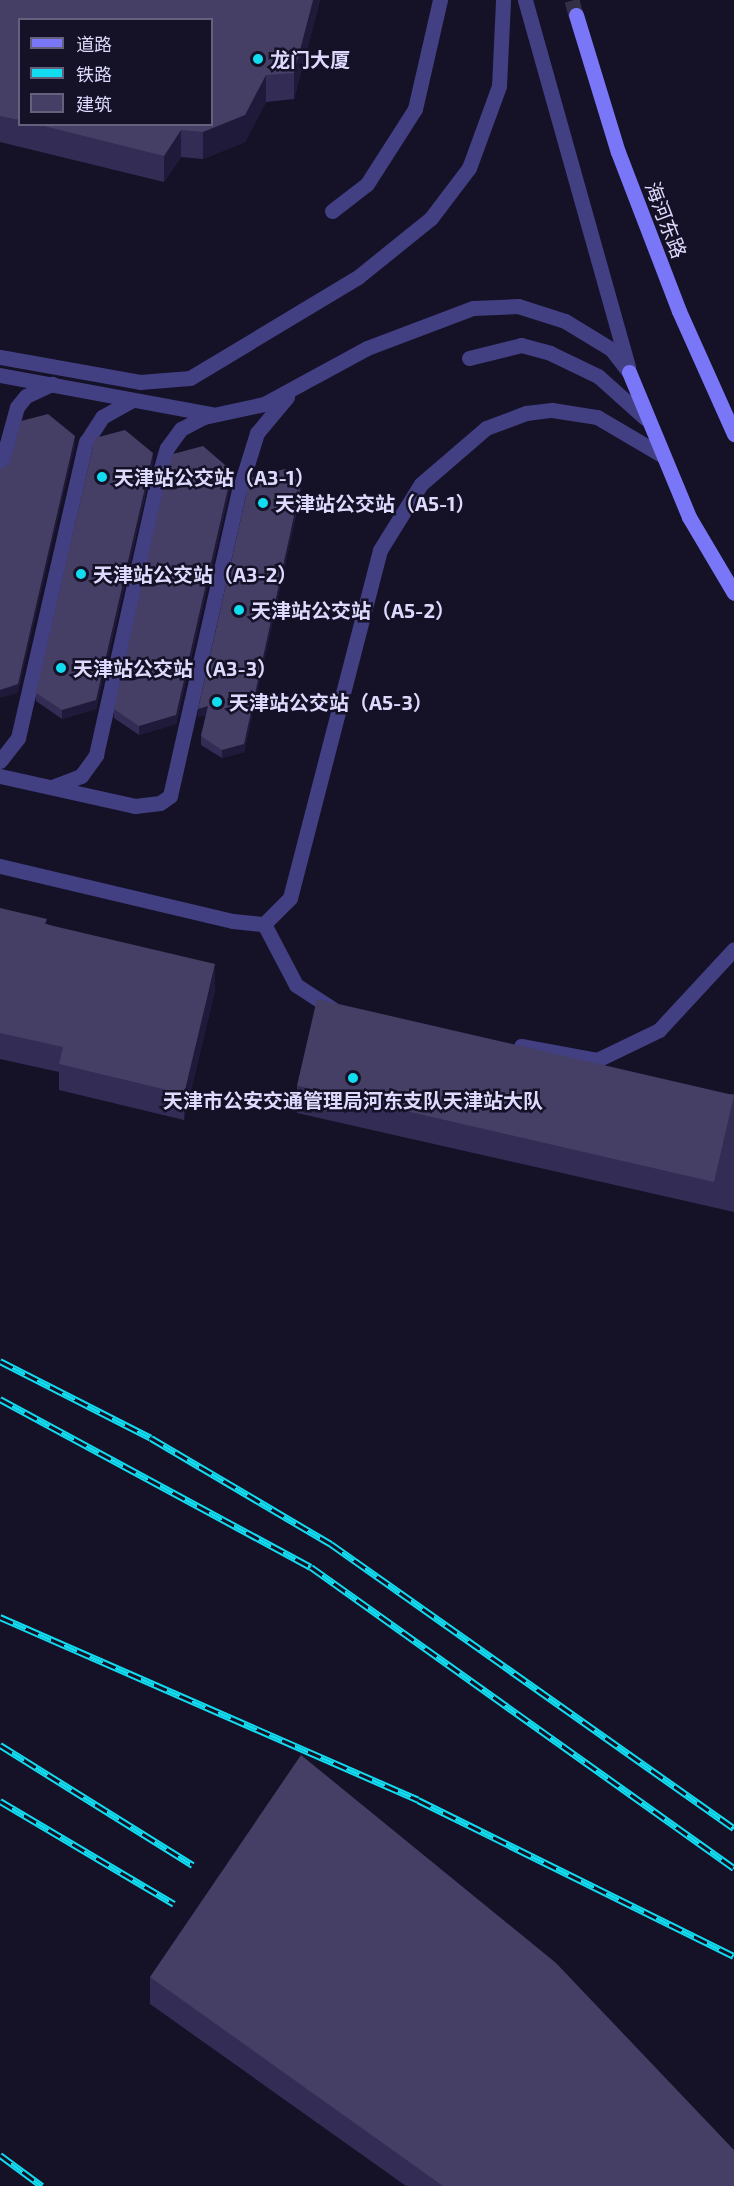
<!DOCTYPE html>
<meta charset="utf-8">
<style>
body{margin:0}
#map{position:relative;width:734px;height:2186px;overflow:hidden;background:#151127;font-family:"Exo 2","Noto Sans SC",sans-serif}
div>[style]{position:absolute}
.secondary-tunnel>*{height:15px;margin-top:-7.5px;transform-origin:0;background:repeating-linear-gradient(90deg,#332f47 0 15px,transparent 0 23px)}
.lane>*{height:15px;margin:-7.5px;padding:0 7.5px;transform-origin:7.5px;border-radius:7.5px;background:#423f83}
.secondary>*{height:15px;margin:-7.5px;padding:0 7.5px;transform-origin:7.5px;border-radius:7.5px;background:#7977f7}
.rail>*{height:7px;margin-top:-3.5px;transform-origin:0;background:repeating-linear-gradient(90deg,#151127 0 14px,#12dcf0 0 28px);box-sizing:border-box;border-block:2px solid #12dcf0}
.wall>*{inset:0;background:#332c54}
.shaded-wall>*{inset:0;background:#1f193a}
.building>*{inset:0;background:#453f66;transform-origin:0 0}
.dots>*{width:16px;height:16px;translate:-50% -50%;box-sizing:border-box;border:3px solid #151127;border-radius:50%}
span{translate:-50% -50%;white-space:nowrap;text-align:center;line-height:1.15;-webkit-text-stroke:5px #151127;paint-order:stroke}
.poi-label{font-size:20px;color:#dddafd;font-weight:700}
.left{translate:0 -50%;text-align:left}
.street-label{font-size:20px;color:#dddafd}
.legend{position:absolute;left:18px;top:18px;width:195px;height:108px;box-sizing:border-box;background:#151127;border:2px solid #65617d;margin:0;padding:8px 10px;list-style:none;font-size:18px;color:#dddafd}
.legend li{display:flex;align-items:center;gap:12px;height:30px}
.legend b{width:30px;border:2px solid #65617d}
</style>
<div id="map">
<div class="secondary-tunnel">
<div style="left:572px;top:0;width:16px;rotate:75deg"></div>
</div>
<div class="lane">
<div style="left:525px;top:0;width:381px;rotate:74.3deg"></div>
<div style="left:332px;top:211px;width:44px;rotate:-37.6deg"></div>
<div style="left:367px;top:184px;width:89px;rotate:-57.4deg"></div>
<div style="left:415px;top:109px;width:112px;rotate:-77.1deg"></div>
<div style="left:0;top:357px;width:142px;rotate:10.1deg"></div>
<div style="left:140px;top:382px;width:50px;rotate:-4.6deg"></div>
<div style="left:190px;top:378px;width:196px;rotate:-31deg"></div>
<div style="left:358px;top:277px;width:94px;rotate:-38.9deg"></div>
<div style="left:431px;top:218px;width:63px;rotate:-52.8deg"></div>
<div style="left:469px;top:168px;width:87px;rotate:-69.9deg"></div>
<div style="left:499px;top:86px;width:86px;rotate:-87.3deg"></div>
<div style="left:469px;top:358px;width:54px;rotate:-14deg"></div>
<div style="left:521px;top:345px;width:30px;rotate:15deg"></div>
<div style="left:550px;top:353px;width:53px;rotate:25.6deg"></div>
<div style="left:598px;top:376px;width:63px;rotate:41.8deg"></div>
<div style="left:0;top:375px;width:215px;rotate:10.5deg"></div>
<div style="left:0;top:469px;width:64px;rotate:-74.7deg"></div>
<div style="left:17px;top:407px;width:14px;rotate:-51deg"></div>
<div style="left:26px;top:396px;width:29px;rotate:-25deg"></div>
<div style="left:0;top:761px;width:29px;rotate:-52deg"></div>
<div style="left:18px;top:738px;width:304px;rotate:-77.1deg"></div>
<div style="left:86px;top:442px;width:30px;rotate:-57deg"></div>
<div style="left:102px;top:417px;width:35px;rotate:-29deg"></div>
<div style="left:0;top:776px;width:138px;rotate:12.5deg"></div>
<div style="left:135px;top:806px;width:25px;rotate:-7deg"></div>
<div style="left:160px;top:803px;width:12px;rotate:-35deg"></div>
<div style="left:170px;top:796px;width:313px;rotate:-77.3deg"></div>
<div style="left:239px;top:491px;width:61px;rotate:-72.8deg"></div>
<div style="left:257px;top:433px;width:47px;rotate:-50.2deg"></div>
<div style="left:52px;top:787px;width:31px;rotate:-21deg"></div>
<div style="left:81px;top:776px;width:26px;rotate:-54deg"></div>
<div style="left:96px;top:755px;width:280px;rotate:-77.4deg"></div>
<div style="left:157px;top:482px;width:35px;rotate:-74deg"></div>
<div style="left:167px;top:448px;width:24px;rotate:-54deg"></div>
<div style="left:181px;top:429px;width:26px;rotate:-28deg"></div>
<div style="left:204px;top:417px;width:61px;rotate:-12.2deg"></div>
<div style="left:264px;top:404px;width:117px;rotate:-28.5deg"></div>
<div style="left:367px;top:348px;width:113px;rotate:-20.7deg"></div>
<div style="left:473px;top:308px;width:45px;rotate:-2.5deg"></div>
<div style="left:518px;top:306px;width:49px;rotate:17.7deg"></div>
<div style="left:565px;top:321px;width:54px;rotate:31.3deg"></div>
<div style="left:611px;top:349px;width:29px;rotate:52deg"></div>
<div style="left:0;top:866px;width:239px;rotate:13.3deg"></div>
<div style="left:233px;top:921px;width:31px;rotate:6deg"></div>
<div style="left:264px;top:924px;width:37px;rotate:-45deg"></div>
<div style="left:290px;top:898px;width:359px;rotate:-75.5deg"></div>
<div style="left:380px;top:550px;width:78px;rotate:-58.2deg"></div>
<div style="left:421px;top:484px;width:86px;rotate:-40.7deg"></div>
<div style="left:486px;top:428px;width:43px;rotate:-20.6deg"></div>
<div style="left:526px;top:413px;width:26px;rotate:-7deg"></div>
<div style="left:552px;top:410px;width:46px;rotate:8.8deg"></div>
<div style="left:597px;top:417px;width:73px;rotate:30.4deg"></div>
<div style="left:264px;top:924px;width:69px;rotate:62.3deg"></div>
<div style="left:296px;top:985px;width:44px;rotate:33deg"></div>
<div style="left:521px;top:1046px;width:77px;rotate:10.4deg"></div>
<div style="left:597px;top:1060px;width:69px;rotate:-25.8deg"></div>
<div style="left:659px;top:1030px;width:110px;rotate:-47.2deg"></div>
</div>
<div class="secondary">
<div style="left:576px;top:15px;width:143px;rotate:73deg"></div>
<div style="left:618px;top:152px;width:170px;rotate:69deg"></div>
<div style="left:679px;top:311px;width:135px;rotate:65.9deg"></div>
<div style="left:629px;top:372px;width:157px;rotate:67.5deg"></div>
<div style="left:689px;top:517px;width:88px;rotate:59.4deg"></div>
</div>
<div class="rail">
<div style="left:0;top:1361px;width:169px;rotate:27deg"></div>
<div style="left:151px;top:1438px;width:209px;rotate:30.5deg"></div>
<div style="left:331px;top:1544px;width:493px;rotate:35.2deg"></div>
<div style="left:0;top:1399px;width:353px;rotate:28.4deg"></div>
<div style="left:311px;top:1567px;width:519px;rotate:35.44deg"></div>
<div style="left:0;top:1617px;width:456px;rotate:23.6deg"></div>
<div style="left:418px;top:1800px;width:352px;rotate:26.3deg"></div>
<div style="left:0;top:1745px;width:227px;rotate:31.9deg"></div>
<div style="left:0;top:1801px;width:202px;rotate:30.6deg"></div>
<div style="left:0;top:2155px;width:52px;rotate:36.4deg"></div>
</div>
<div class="wall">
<div style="clip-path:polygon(evenodd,0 0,320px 0,294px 99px,266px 102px,245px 142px,203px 159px,181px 157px,164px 182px,0 142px,0 0,20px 20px,212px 124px,20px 124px,20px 20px)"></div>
<div style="clip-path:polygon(153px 462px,96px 709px,62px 719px,36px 701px,36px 693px)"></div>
<div style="clip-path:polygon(232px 480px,176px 724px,139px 735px,114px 718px,114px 709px)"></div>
<div style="clip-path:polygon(301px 492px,244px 752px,222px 758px,201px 745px,201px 736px,206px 715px,198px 717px)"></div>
<div style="clip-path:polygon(0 908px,47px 924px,215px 990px,184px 1120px,59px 1090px,59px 1072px,0 1059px)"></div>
<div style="clip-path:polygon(297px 1086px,734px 1094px,734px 1212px,297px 1113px)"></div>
<div style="clip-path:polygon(150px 1977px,734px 2186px,406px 2186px,150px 2004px)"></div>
</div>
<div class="shaded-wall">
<div style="clip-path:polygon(313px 0,320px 0,294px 99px,294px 73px)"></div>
<div style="clip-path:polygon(266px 75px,266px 102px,245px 142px,203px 159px,203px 132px)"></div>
<div style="clip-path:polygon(181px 130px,181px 157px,164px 182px,164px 156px)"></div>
<div style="clip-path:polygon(75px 436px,75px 445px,18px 693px,0 698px,0 690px)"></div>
<div style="clip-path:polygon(153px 453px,153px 462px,96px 709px,62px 719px,62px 710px)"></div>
<div style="clip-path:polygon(232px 471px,232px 480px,176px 724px,139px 735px,139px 726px)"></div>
<div style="clip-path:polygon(301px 484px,301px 492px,244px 752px,222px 758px,222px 750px)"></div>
<div style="clip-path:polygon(208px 706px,208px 714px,198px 717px,198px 709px)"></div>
<div style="clip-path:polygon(215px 964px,215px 990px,184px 1120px,184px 1094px)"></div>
</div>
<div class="building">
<div style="clip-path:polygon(0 0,313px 0,294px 73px,266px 75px,245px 115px,203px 132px,181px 130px,164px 156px,36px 124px,212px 124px,212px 20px,20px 20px,20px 120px,0 116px)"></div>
<div style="clip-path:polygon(48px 414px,75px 436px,18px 684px,0 690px,0 469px,9px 464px,21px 421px)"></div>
<div style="clip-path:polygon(125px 430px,153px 453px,96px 700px,62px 710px,36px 693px,95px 438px)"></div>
<div style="clip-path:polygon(203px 446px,232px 471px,176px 715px,139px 726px,114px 709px,166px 476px,173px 454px)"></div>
<div style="clip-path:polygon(285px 469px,301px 484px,244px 744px,222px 750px,201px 736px,208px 706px,198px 709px,250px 478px)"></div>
<div style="clip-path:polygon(0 908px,47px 919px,45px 924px,215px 964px,184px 1094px,59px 1064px,63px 1047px,0 1033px)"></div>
<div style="left:317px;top:999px;width:428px;height:89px;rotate:13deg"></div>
<div style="clip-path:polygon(301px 1755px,556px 1963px,734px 2150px,734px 2186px,443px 2186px,150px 1977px)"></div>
</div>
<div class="dots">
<div style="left:258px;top:59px;background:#12dcf0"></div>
<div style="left:102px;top:477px;background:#12dcf0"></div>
<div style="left:263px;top:503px;background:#12dcf0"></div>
<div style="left:81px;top:574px;background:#12dcf0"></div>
<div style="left:239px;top:610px;background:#12dcf0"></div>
<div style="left:61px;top:668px;background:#12dcf0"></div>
<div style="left:217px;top:702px;background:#12dcf0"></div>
<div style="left:353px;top:1078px;background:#12dcf0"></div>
</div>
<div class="poi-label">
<span class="left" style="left:270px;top:59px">龙门大厦</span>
<span class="left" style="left:114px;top:477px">天津站公交站（A3-1）</span>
<span class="left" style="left:275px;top:503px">天津站公交站（A5-1）</span>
<span class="left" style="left:93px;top:574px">天津站公交站（A3-2）</span>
<span class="left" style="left:251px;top:610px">天津站公交站（A5-2）</span>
<span class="left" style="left:73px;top:668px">天津站公交站（A3-3）</span>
<span class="left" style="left:229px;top:702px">天津站公交站（A5-3）</span>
<span style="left:353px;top:1100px">天津市公安交通管理局河东支队天津站大队</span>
</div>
<div class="street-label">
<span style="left:666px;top:220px;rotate:69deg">海河东路</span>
</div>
<ul class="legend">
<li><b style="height:8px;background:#7977f7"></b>道路</li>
<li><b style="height:8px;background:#12dcf0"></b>铁路</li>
<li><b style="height:16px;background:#453f66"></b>建筑</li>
</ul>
</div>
